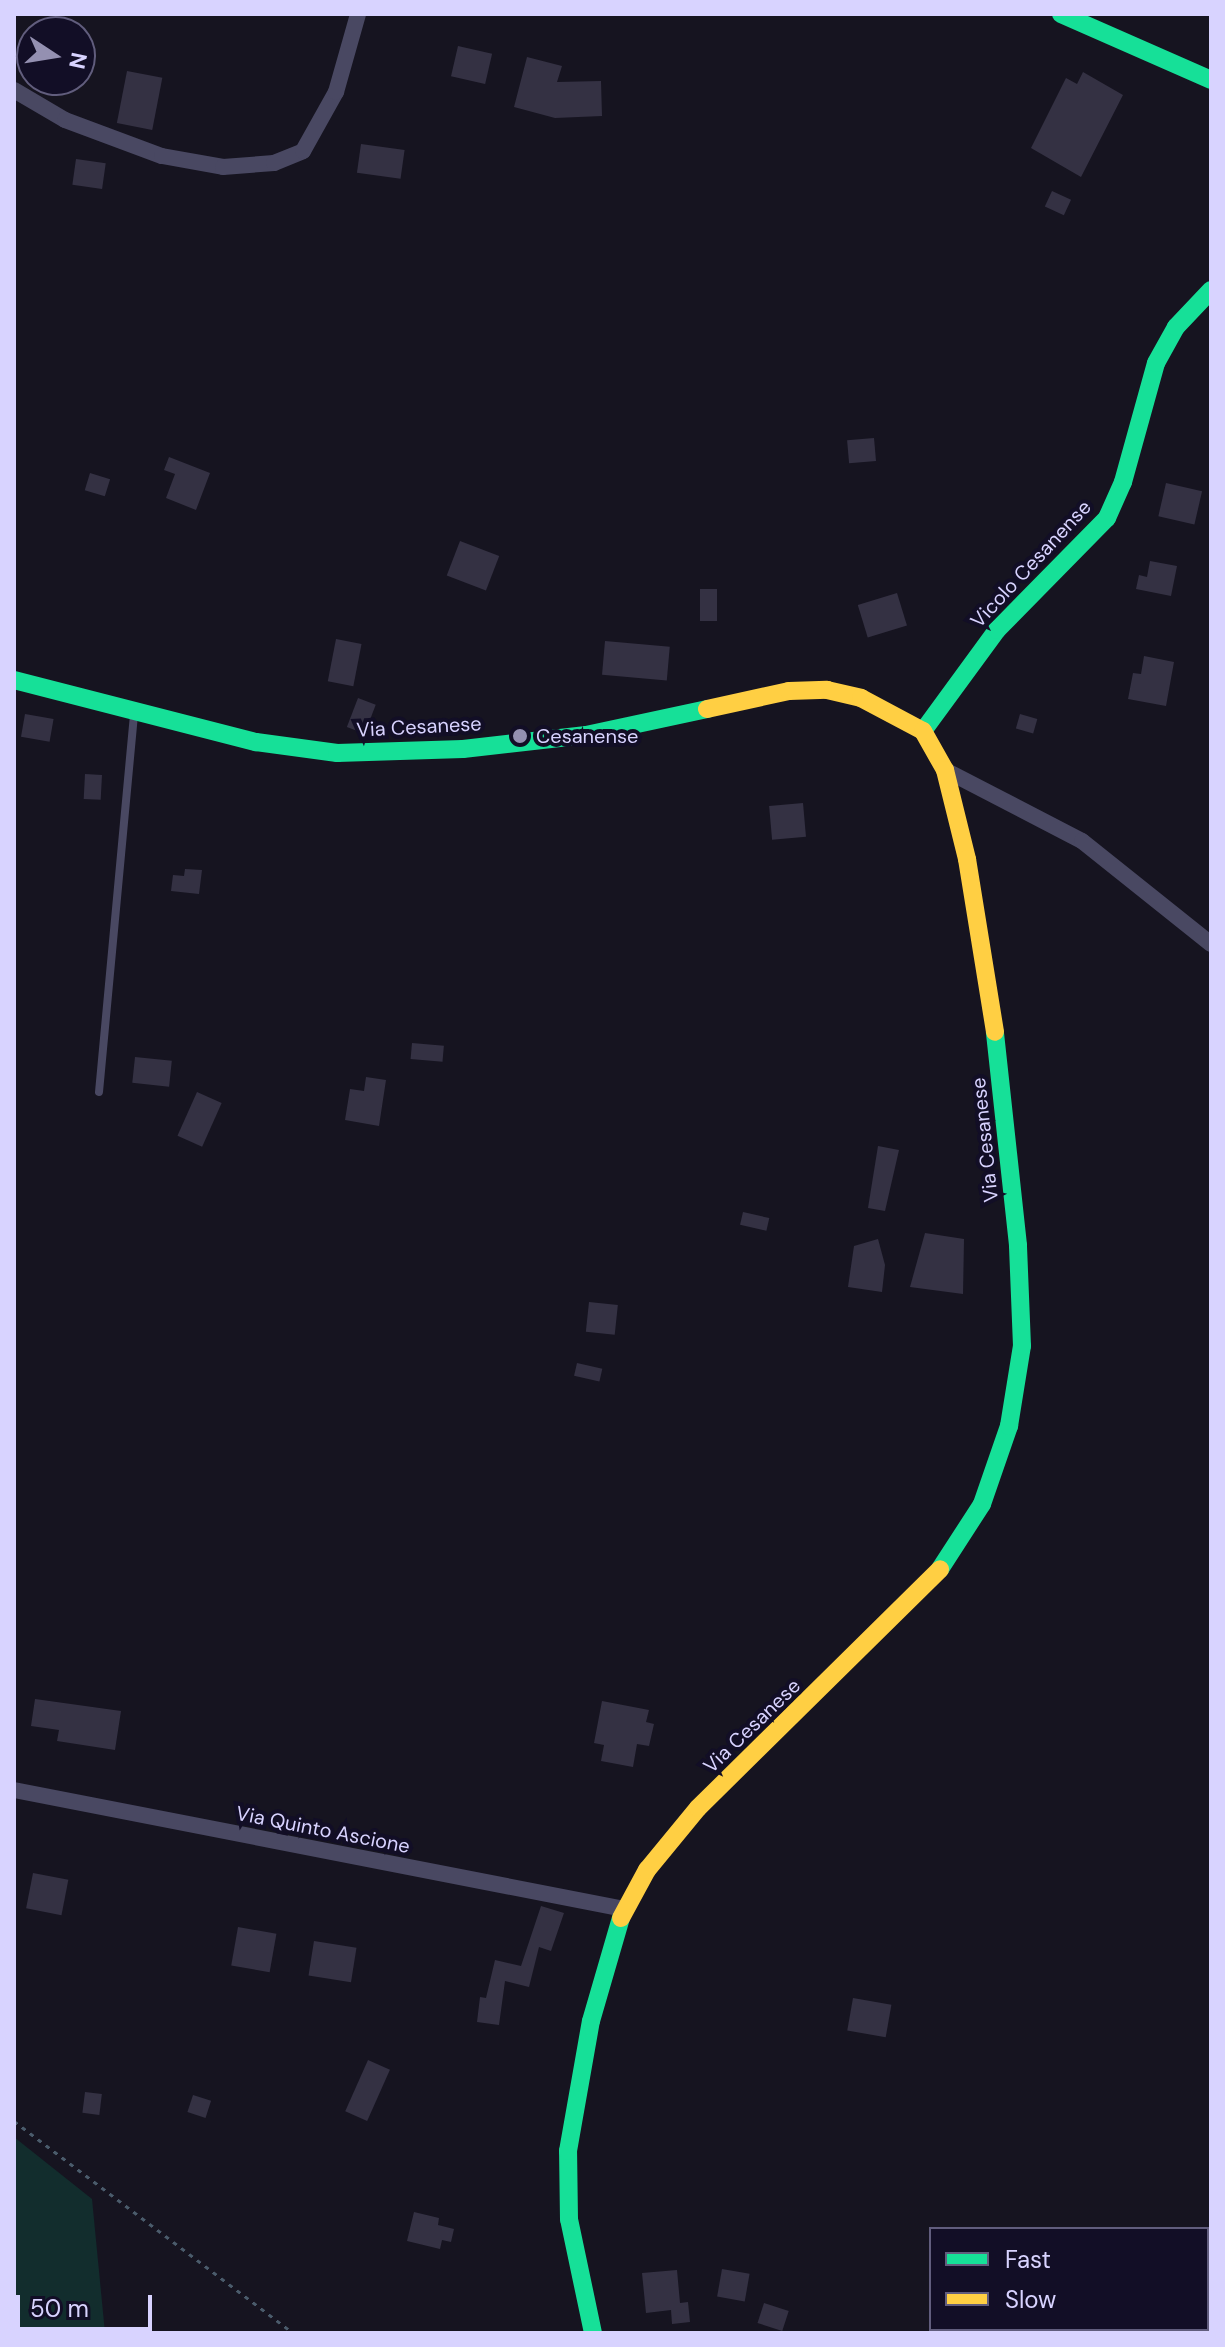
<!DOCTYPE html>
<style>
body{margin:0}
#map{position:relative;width:1225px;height:2347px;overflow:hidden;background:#161420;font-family:"DM Sans",sans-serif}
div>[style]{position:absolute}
.green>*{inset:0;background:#122d2d}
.building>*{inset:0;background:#343143;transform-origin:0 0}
.path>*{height:3px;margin-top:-1.5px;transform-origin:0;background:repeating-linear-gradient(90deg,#4a5b6b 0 4px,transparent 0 10px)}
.lane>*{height:8px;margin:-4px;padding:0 4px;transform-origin:4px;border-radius:4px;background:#494862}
.street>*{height:16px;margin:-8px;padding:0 8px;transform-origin:8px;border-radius:8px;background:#494862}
.fast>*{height:18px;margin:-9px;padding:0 9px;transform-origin:9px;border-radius:9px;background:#16e098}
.slow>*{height:18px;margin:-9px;padding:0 9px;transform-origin:9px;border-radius:9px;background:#ffcf43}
.dots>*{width:22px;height:22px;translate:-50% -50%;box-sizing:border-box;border:4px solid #120e26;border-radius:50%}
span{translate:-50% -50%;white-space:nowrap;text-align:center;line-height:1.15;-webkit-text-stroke:8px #120e26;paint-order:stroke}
.street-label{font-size:20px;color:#d8d3ff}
.poi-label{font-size:20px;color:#d8d3ff}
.left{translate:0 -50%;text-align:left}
.frame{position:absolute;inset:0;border:16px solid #d8d3ff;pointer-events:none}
.legend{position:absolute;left:929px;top:2227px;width:280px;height:104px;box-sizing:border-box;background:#120e26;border:2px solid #615d7d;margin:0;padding:10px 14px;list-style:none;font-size:24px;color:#d8d3ff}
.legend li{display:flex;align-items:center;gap:16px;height:40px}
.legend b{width:40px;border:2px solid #615d7d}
.north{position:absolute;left:16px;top:16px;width:80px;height:80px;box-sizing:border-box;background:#120e26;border:2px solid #615d7d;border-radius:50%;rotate:102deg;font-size:22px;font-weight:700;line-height:32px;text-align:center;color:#d8d3ff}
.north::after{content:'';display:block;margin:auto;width:28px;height:36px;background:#9490b1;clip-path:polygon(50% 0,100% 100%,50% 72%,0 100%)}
.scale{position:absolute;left:16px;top:2295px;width:136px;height:36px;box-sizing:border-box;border:4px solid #d8d3ff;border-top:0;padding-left:10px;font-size:24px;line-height:28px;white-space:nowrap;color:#d8d3ff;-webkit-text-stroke:6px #120e26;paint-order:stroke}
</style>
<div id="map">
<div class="green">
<div style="clip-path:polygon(14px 2137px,92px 2199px,105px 2333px,14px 2333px)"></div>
</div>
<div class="building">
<div style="left:458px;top:46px;width:35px;height:31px;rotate:13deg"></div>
<div style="clip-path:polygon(527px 57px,562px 66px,557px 82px,601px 81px,602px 116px,555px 118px,514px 107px)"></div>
<div style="left:127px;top:71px;width:36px;height:53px;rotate:11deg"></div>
<div style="clip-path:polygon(1083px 72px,1123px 95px,1081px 177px,1031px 148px,1066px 78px,1077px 84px)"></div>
<div style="left:361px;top:144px;width:44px;height:29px;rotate:8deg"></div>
<div style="left:76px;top:159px;width:30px;height:26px;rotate:8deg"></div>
<div style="left:1052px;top:191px;width:21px;height:17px;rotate:25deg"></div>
<div style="left:874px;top:438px;width:23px;height:27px;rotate:85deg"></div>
<div style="clip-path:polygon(169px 457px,210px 473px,196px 510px,166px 498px,175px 474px,164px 470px)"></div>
<div style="left:90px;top:473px;width:21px;height:18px;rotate:17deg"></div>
<div style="left:1166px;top:483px;width:37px;height:34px;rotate:13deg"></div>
<div style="left:460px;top:541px;width:42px;height:37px;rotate:21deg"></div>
<div style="clip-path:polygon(1150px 561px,1177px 566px,1171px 596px,1136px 589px,1139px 575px,1147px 577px)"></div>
<div style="left:700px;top:589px;width:17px;height:32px"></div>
<div style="left:897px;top:593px;width:34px;height:41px;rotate:73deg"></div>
<div style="left:336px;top:639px;width:26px;height:43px;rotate:11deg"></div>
<div style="left:605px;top:641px;width:65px;height:34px;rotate:5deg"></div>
<div style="clip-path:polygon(1144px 656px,1174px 662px,1166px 706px,1128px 699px,1133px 673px,1141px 674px)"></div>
<div style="left:358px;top:698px;width:19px;height:31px;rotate:21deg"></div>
<div style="left:25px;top:714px;width:29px;height:23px;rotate:10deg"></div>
<div style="left:1020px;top:714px;width:18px;height:15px;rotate:16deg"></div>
<div style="left:85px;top:774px;width:17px;height:25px;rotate:3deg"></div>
<div style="left:803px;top:803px;width:34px;height:34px;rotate:85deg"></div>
<div style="clip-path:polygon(185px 869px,202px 870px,199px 894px,171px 891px,173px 875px,184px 876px)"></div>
<div style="left:412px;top:1043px;width:32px;height:16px;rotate:5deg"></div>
<div style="left:135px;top:1057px;width:37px;height:26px;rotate:6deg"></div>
<div style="clip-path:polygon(366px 1077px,386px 1080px,379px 1126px,345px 1120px,350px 1089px,364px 1091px)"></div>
<div style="left:197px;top:1092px;width:27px;height:48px;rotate:24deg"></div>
<div style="clip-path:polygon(878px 1146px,899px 1150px,885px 1211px,868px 1208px)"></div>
<div style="left:743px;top:1212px;width:27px;height:13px;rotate:13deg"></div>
<div style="clip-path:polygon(925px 1233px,964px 1239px,963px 1294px,910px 1287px)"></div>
<div style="clip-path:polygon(878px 1239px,885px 1265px,882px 1292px,848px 1287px,854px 1246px)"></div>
<div style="left:589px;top:1302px;width:29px;height:30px;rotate:6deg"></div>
<div style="left:577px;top:1363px;width:26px;height:13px;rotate:13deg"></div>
<div style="clip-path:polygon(35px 1699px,121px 1711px,115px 1750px,57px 1741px,59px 1730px,31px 1726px)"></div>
<div style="clip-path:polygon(602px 1701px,649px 1710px,646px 1722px,654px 1724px,649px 1746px,637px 1744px,633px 1767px,601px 1761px,604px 1745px,594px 1743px)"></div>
<div style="left:33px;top:1873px;width:36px;height:36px;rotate:11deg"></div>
<div style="clip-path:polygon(541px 1906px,564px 1913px,551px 1951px,539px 1947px,529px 1987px,505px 1981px,499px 2025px,477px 2022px,480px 1997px,486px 1998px,495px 1960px,521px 1966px)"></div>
<div style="left:238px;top:1927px;width:39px;height:39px;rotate:10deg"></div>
<div style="left:314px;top:1941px;width:43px;height:35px;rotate:9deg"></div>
<div style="left:853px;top:1998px;width:39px;height:33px;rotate:10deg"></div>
<div style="left:368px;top:2060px;width:24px;height:56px;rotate:24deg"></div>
<div style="left:85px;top:2092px;width:17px;height:21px;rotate:7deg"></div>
<div style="left:193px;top:2095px;width:19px;height:18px;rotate:18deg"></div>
<div style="clip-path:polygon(414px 2212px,439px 2218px,438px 2225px,454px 2229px,451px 2242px,442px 2240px,440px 2249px,407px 2241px)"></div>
<div style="left:722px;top:2269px;width:28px;height:28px;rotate:10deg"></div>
<div style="clip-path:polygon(677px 2270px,680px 2303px,688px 2302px,690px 2322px,672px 2324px,671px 2310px,646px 2313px,642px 2273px)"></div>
<div style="left:764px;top:2303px;width:26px;height:21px;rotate:18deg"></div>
</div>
<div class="path">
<div style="left:14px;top:2121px;width:350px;rotate:37.2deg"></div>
</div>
<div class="lane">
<div style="left:99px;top:1092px;width:380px;rotate:-84.7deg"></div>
</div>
<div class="street">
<div style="left:14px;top:90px;width:59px;rotate:30.5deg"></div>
<div style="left:65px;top:120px;width:103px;rotate:20.4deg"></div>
<div style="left:162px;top:156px;width:62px;rotate:10.2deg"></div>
<div style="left:223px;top:167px;width:51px;rotate:-4.5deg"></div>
<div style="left:274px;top:163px;width:31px;rotate:-22deg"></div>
<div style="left:303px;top:151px;width:68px;rotate:-60.8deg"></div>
<div style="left:336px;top:92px;width:81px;rotate:-74.2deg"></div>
<div style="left:945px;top:770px;width:154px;rotate:27.4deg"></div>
<div style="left:1082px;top:841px;width:165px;rotate:38.6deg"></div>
<div style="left:14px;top:1790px;width:621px;rotate:11.04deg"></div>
</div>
<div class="fast">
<div style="left:1061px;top:14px;width:164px;rotate:23.7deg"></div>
<div style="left:14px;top:680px;width:250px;rotate:14.4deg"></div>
<div style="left:256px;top:742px;width:82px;rotate:7.7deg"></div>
<div style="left:337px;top:753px;width:126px;rotate:-1.8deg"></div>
<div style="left:463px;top:749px;width:124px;rotate:-6.5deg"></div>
<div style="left:586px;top:735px;width:124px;rotate:-12.1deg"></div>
<div style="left:923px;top:731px;width:125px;rotate:-53.8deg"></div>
<div style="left:997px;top:630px;width:157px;rotate:-45.5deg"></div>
<div style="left:1107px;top:518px;width:39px;rotate:-66deg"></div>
<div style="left:1123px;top:482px;width:123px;rotate:-74.5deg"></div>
<div style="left:1156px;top:363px;width:41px;rotate:-60.9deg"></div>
<div style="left:1176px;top:327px;width:51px;rotate:-46.6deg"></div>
<div style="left:940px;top:1569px;width:77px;rotate:-57.1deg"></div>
<div style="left:982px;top:1504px;width:83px;rotate:-70.9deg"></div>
<div style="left:1009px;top:1426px;width:81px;rotate:-80.8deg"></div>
<div style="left:1022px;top:1346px;width:101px;rotate:-92.3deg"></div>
<div style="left:1018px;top:1245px;width:214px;rotate:-96.2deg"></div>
<div style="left:593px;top:2333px;width:116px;rotate:-101.9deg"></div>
<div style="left:569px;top:2219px;width:68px;rotate:-90.8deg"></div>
<div style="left:568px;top:2151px;width:132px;rotate:-80deg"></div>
<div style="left:591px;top:2021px;width:107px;rotate:-73.8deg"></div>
</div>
<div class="slow">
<div style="left:707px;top:709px;width:84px;rotate:-12.4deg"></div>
<div style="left:789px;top:691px;width:38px;rotate:-2deg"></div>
<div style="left:827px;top:690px;width:35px;rotate:13deg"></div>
<div style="left:861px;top:698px;width:70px;rotate:28deg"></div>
<div style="left:923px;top:731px;width:45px;rotate:60.6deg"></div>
<div style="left:945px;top:770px;width:92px;rotate:76.1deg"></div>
<div style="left:967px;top:859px;width:175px;rotate:80.8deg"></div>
<div style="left:621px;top:1918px;width:55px;rotate:-61.6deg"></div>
<div style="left:647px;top:1870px;width:80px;rotate:-50.6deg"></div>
<div style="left:698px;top:1808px;width:340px;rotate:-44.6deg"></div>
</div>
<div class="dots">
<div style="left:520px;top:736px;background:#9490b1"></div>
</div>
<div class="street-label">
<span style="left:1031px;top:564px;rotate:-47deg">Vicolo Cesanense</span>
<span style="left:419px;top:727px;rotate:-3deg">Via Cesanese</span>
<span style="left:985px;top:1140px;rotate:-96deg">Via Cesanese</span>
<span style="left:752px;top:1726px;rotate:-44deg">Via Cesanese</span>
<span style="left:323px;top:1830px;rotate:11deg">Via Quinto Ascione</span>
</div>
<div class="poi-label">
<span class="left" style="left:536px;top:736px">Cesanense</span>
</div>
<div class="frame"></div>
<ul class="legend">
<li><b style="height:10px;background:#16e098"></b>Fast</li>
<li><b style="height:10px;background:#ffcf43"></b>Slow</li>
</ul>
<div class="north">N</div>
<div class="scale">50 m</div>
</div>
